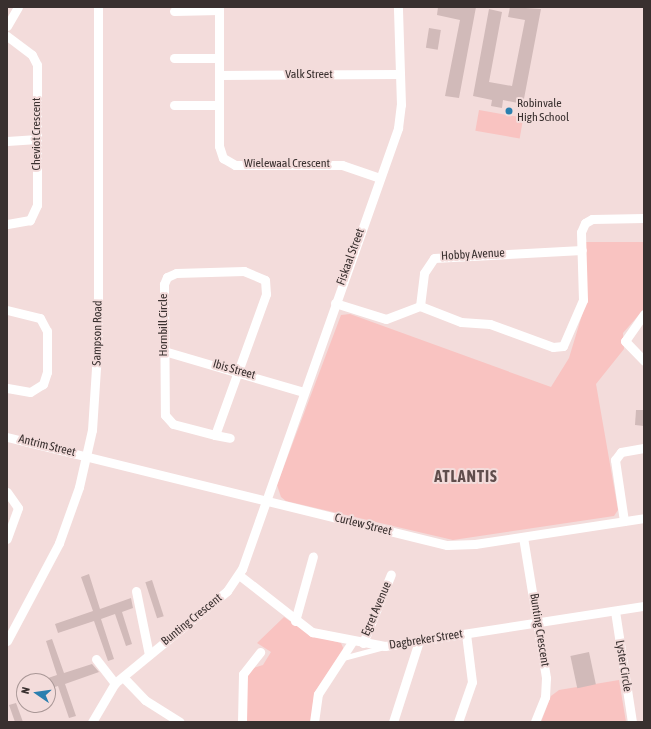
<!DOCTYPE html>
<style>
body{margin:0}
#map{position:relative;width:651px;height:729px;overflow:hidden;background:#f3dcdb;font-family:"Asap Condensed",sans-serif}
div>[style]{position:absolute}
.green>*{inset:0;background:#f9c3c1;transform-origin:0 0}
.building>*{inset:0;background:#d1bab9;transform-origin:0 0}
.service>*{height:4.5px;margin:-2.25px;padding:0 2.25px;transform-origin:2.25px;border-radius:2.25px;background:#fff}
.minor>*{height:9px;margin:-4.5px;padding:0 4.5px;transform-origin:4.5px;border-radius:4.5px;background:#fff}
.dots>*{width:11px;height:11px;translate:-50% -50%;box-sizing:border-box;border:2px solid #f3dcdb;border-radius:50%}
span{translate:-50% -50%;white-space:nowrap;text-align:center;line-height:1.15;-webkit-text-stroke:4px #f3dcdb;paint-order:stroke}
.street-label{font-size:12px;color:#39302f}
.poi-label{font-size:12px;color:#39302f}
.left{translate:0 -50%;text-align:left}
.district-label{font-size:16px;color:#604d4c;font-weight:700;letter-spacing:1px}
.frame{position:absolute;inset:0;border:8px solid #39302f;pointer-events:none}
.north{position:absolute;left:16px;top:673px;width:40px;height:40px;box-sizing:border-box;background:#f3dcdb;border:1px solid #a99796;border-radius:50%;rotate:283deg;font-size:11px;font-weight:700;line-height:16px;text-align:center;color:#39302f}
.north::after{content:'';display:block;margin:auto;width:14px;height:18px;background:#2a7faf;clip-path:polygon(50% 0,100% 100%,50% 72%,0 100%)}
</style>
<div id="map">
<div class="green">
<div style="left:479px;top:110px;width:45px;height:21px;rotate:10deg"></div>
<div style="clip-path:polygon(584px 242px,644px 242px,644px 309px,623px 333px,624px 349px,596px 384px,618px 510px,614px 516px,453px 540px,286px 501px,281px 497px,277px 485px,341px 315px,350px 314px,551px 387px,569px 358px,585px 305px)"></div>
<div style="clip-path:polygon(284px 617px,310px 635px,341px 643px,344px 650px,314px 693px,311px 722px,246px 722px,245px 680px,250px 669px,263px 665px,271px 652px,257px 643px)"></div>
<div style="clip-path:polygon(619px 680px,626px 722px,541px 722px,551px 696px,559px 690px)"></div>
</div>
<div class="building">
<div style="clip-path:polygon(438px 7px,476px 7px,459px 98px,445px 96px,460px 20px,437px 15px)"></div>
<div style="clip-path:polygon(510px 7px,541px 9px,523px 104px,503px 100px,502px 108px,491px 106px,492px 100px,473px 96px,489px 9px,502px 12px,489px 82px,512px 86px,525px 20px,508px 17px)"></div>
<div style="left:429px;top:28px;width:12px;height:20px;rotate:9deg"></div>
<div style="clip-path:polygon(636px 410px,644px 410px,644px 426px,635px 425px)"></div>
<div style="clip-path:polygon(89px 574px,100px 609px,131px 598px,133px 608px,122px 612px,132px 644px,126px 646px,115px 614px,101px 619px,114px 659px,108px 661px,94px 621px,58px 633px,55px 624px,93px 611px,81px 577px)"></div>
<div style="left:152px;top:580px;width:38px;height:7px;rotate:72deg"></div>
<div style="clip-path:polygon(52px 639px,64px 673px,92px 664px,99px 672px,65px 684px,76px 716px,69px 718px,58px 686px,48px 689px,48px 678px,57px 675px,46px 641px)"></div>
<div style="left:589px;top:652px;width:33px;height:19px;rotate:78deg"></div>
<div style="clip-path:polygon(16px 703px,23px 722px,15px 722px,9px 705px)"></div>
</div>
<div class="service">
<div style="left:343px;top:658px;width:42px;rotate:-15deg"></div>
</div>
<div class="minor">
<div style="left:219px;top:7px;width:139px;rotate:90deg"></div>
<div style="left:219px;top:146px;width:13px;rotate:72deg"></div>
<div style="left:223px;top:158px;width:14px;rotate:30deg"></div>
<div style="left:235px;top:165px;width:107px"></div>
<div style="left:342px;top:165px;width:40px;rotate:18.9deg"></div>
<div style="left:174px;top:11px;width:45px;rotate:-1.3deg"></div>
<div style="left:7px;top:26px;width:22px;rotate:-60deg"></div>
<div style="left:7px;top:36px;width:31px;rotate:37deg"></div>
<div style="left:32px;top:55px;width:11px;rotate:63deg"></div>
<div style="left:37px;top:65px;width:140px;rotate:90deg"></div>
<div style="left:37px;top:205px;width:17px;rotate:115deg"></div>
<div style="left:30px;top:220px;width:23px;rotate:170deg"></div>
<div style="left:174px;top:58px;width:45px"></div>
<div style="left:219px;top:75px;width:181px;rotate:-0.3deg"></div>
<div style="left:174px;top:105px;width:45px"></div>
<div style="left:7px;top:141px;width:30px;rotate:-4deg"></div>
<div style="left:335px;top:303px;width:53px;rotate:17.4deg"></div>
<div style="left:386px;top:319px;width:36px;rotate:-21deg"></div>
<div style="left:420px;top:306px;width:44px;rotate:21.3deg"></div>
<div style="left:461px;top:322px;width:29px;rotate:4deg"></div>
<div style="left:490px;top:324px;width:67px;rotate:20.1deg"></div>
<div style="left:553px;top:347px;width:10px;rotate:-6deg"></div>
<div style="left:563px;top:346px;width:50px;rotate:-66.5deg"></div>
<div style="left:583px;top:300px;width:68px;rotate:-91.7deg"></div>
<div style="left:581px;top:232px;width:10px;rotate:-66deg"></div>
<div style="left:585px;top:223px;width:8px;rotate:-30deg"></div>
<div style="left:592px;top:219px;width:52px;rotate:-1.1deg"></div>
<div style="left:420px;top:306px;width:33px;rotate:-83deg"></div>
<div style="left:424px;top:273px;width:18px;rotate:-56deg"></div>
<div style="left:434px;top:258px;width:148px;rotate:-3.1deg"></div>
<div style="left:7px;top:310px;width:34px;rotate:14deg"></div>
<div style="left:40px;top:318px;width:15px;rotate:62deg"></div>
<div style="left:47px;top:331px;width:41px;rotate:90deg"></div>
<div style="left:47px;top:372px;width:13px;rotate:108deg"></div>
<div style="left:43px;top:384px;width:15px;rotate:148deg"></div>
<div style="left:30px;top:392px;width:23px;rotate:-170deg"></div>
<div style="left:644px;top:314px;width:33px;rotate:125deg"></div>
<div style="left:625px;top:341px;width:28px;rotate:46deg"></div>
<div style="left:164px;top:351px;width:145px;rotate:16.4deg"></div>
<div style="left:215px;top:435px;width:150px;rotate:-70.1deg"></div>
<div style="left:266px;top:294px;width:14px;rotate:-94deg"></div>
<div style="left:265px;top:280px;width:23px;rotate:-157deg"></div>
<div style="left:244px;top:271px;width:68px;rotate:178.3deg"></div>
<div style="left:176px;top:273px;width:10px;rotate:156deg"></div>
<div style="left:167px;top:277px;width:8px;rotate:113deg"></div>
<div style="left:164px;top:284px;width:131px;rotate:89.6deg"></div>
<div style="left:165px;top:415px;width:12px;rotate:48deg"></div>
<div style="left:173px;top:424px;width:43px;rotate:14.7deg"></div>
<div style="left:215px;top:435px;width:15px;rotate:11deg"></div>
<div style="left:7px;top:437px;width:453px;rotate:13.8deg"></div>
<div style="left:447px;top:545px;width:28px;rotate:-2deg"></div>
<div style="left:475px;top:544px;width:171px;rotate:-8.7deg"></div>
<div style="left:7px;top:492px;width:19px;rotate:55deg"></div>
<div style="left:18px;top:508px;width:33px;rotate:110deg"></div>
<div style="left:624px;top:521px;width:62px;rotate:-98.4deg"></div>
<div style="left:615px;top:460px;width:10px;rotate:-53deg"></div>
<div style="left:621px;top:452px;width:23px;rotate:-10deg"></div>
<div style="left:523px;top:537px;width:143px;rotate:80.7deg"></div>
<div style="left:546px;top:678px;width:19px;rotate:93deg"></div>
<div style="left:545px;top:697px;width:27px;rotate:112deg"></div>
<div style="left:239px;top:575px;width:93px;rotate:38deg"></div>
<div style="left:312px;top:632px;width:74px;rotate:10.9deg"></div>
<div style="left:385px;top:646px;width:262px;rotate:-8.8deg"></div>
<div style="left:136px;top:591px;width:65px;rotate:78.5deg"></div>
<div style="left:615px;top:611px;width:112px;rotate:81.3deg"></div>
<div style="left:295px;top:621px;width:67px;rotate:-74.5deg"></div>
<div style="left:7px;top:641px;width:111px;rotate:-62deg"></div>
<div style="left:59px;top:543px;width:59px;rotate:-70.3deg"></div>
<div style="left:79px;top:487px;width:58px;rotate:-77.2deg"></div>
<div style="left:92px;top:430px;width:93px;rotate:-86.3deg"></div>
<div style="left:98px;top:337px;width:330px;rotate:-90deg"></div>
<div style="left:363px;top:643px;width:74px;rotate:-67.9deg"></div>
<div style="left:96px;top:659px;width:31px;rotate:52deg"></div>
<div style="left:123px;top:677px;width:32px;rotate:46deg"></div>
<div style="left:145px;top:700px;width:41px;rotate:32.2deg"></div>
<div style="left:92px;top:722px;width:45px;rotate:-59.5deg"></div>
<div style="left:115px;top:683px;width:145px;rotate:-39.4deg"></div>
<div style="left:227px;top:591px;width:27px;rotate:-56deg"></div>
<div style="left:242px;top:569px;width:468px;rotate:-70.5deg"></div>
<div style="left:398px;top:128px;width:23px;rotate:-83deg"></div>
<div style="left:401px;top:105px;width:98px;rotate:-91.8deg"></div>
<div style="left:242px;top:722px;width:48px;rotate:-88.8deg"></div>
<div style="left:243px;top:674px;width:28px;rotate:-52deg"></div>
<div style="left:314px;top:722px;width:28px;rotate:-82deg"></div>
<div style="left:318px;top:694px;width:62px;rotate:-56.8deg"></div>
<div style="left:393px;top:722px;width:85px;rotate:-72.2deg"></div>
<div style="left:458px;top:722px;width:42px;rotate:-70.7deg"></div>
<div style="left:472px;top:682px;width:48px;rotate:-97.1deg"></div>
</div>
<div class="dots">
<div style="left:509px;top:111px;background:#2a7faf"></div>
</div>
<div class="street-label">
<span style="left:309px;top:75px">Valk Street</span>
<span style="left:37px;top:134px;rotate:-90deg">Cheviot Crescent</span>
<span style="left:287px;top:164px">Wielewaal Crescent</span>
<span style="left:473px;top:255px;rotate:-3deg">Hobby Avenue</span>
<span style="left:351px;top:257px;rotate:-70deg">Fiskaal Street</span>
<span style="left:164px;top:325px;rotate:-90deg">Hornbill Circle</span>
<span style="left:98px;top:333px;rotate:-89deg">Sampson Road</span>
<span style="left:234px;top:370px;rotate:16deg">Ibis Street</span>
<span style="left:47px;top:446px;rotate:14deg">Antrim Street</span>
<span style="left:363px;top:525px;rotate:14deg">Curlew Street</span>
<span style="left:377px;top:609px;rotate:-67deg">Egret Avenue</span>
<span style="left:192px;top:620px;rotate:-39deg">Bunting Crescent</span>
<span style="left:539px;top:630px;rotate:81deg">Bunting Crescent</span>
<span style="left:426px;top:640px;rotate:-9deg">Dagbreker Street</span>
<span style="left:623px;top:666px;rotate:81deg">Lyster Circle</span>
</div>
<div class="poi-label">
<span class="left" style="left:517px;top:111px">Robinvale<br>High School</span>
</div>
<div class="district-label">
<span style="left:466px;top:476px">ATLANTIS</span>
</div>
<div class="frame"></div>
<div class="north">N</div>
</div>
